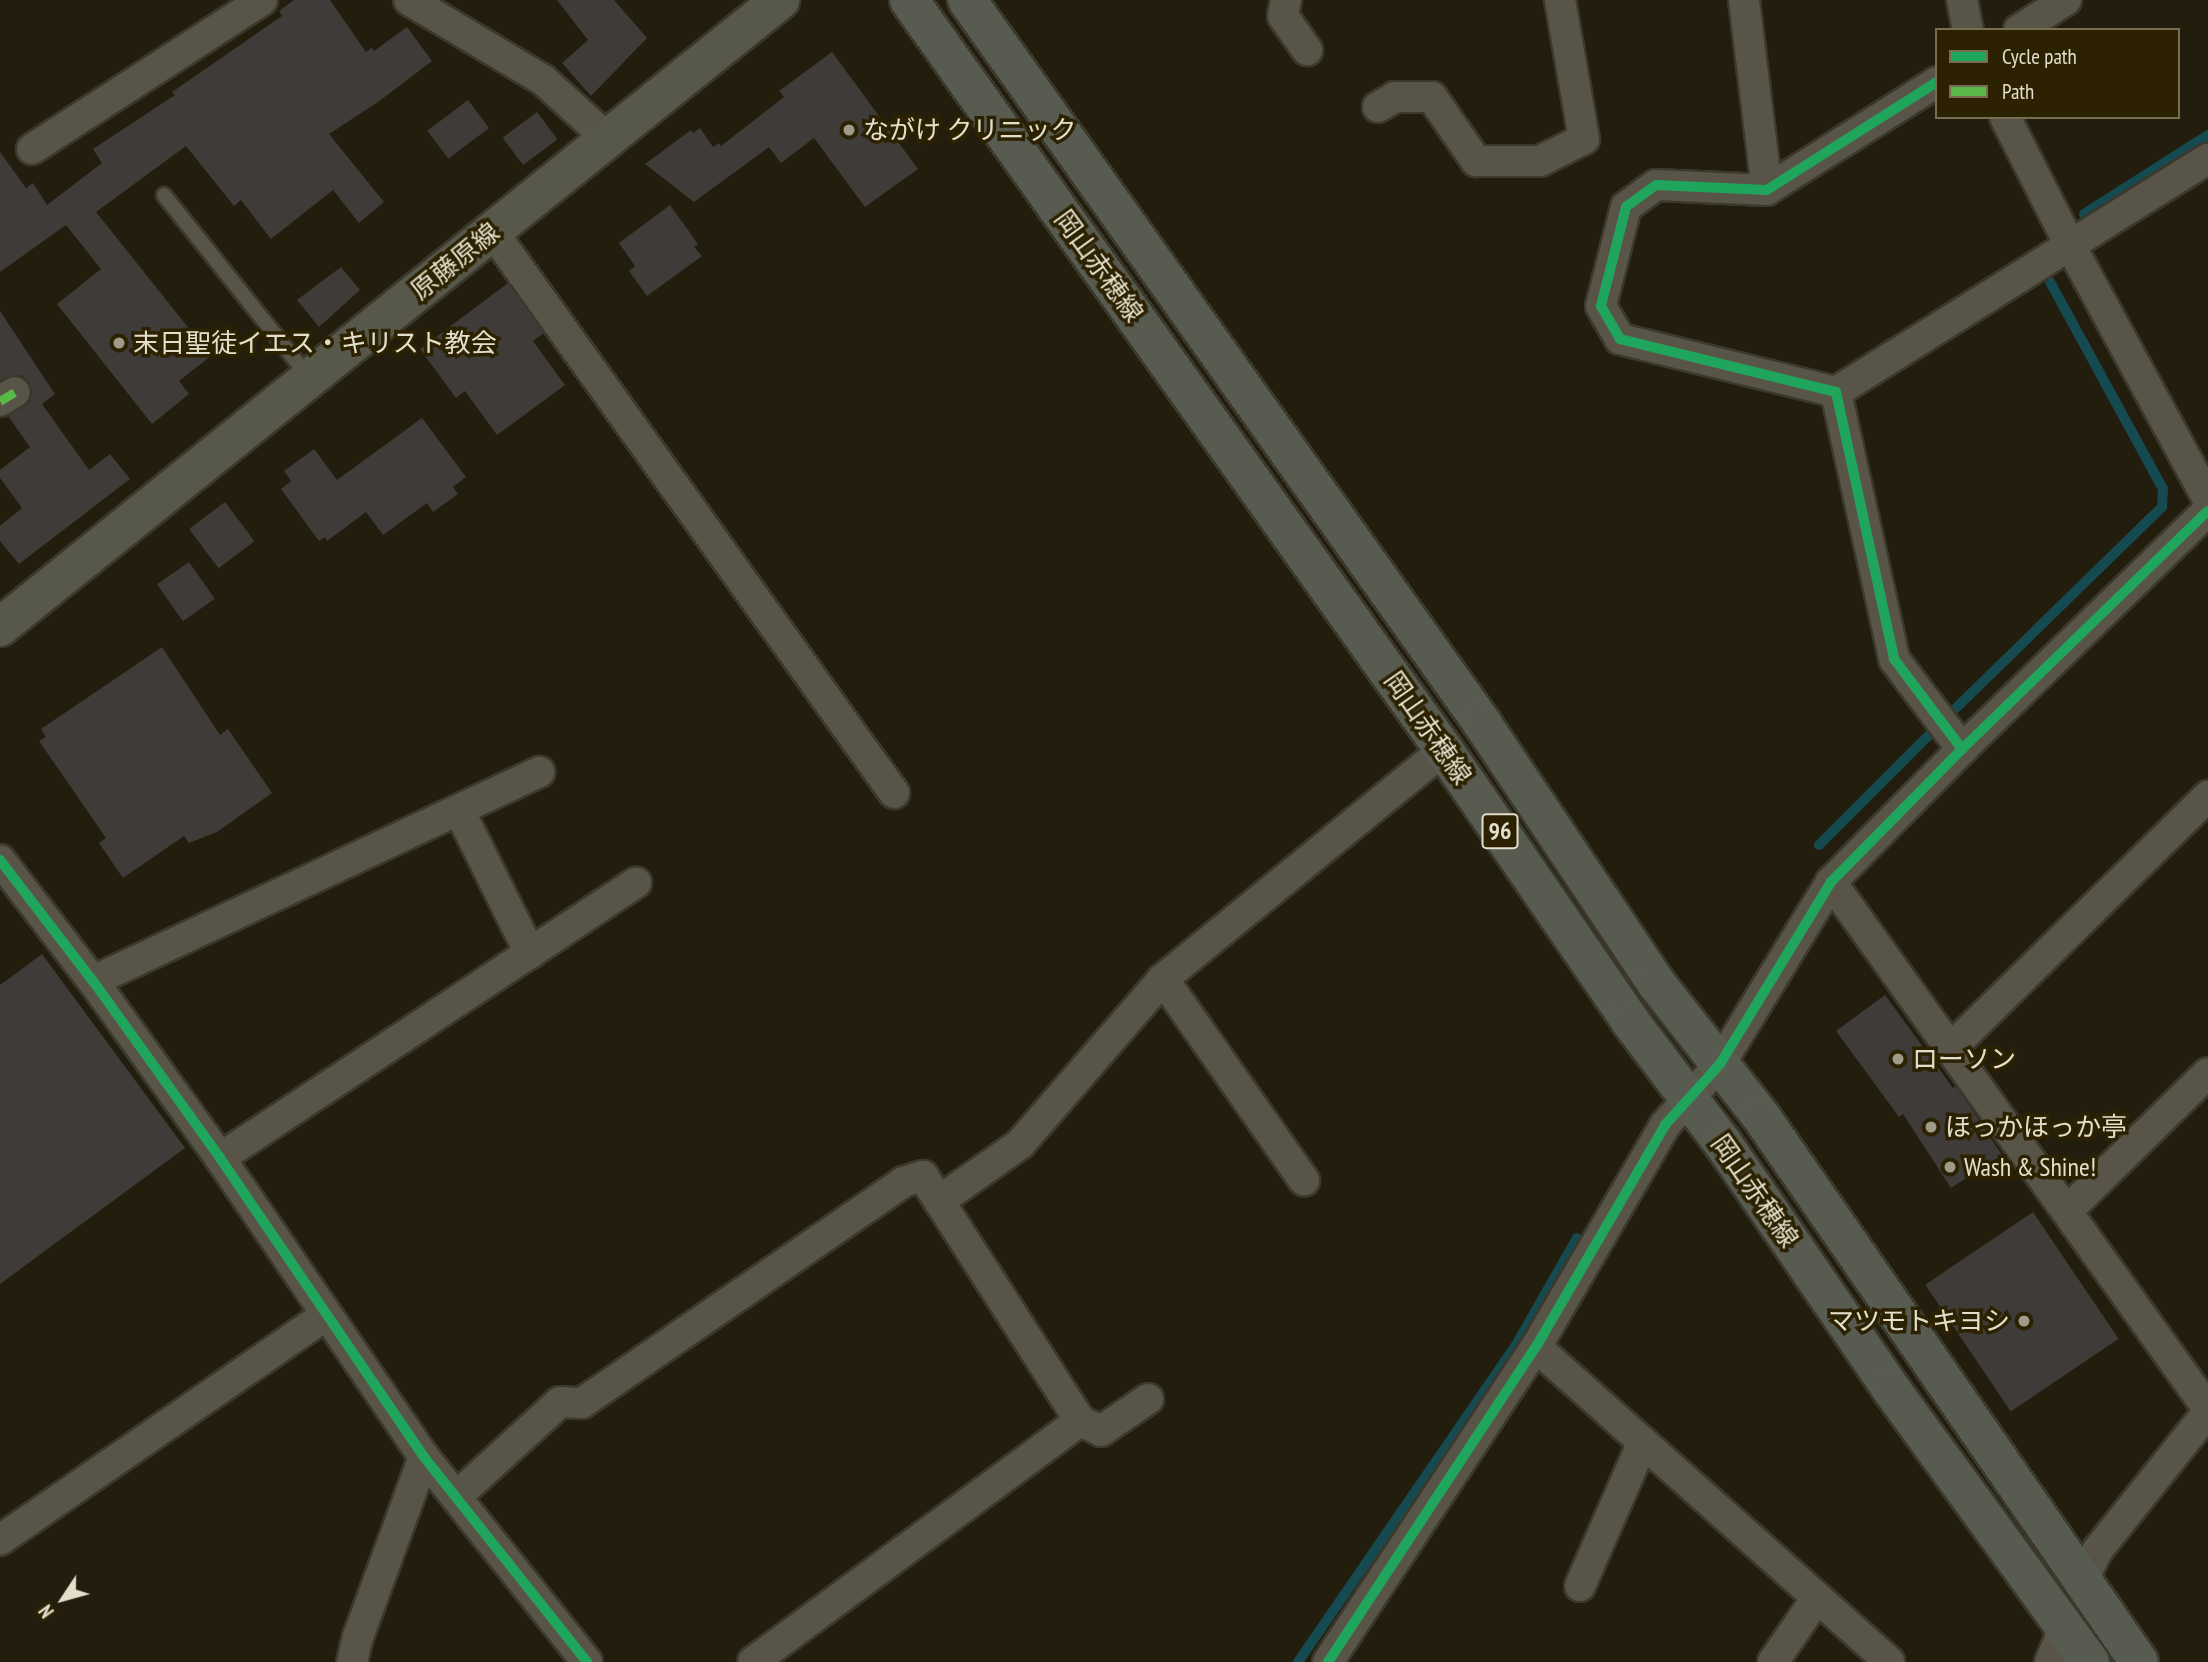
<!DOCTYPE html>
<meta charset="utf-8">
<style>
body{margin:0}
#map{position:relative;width:2208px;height:1662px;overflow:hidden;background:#221d0c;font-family:"PT Sans Narrow","Noto Sans JP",sans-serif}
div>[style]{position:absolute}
.stream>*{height:10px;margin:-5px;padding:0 5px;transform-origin:5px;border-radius:5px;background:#154a50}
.building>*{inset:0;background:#3f3b39;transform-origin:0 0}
.roads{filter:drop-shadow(2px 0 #3b382c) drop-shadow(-2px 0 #3b382c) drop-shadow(0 2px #3b382c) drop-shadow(0 -2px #3b382c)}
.lane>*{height:14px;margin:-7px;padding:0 7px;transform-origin:7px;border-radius:7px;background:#595448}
.street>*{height:30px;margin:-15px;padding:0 15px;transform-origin:15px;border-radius:15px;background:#595448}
.secondary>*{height:38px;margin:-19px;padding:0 19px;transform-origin:19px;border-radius:19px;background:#57574a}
.primary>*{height:38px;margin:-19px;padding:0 19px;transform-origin:19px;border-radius:19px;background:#585b50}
.quiet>*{height:9px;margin-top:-4.5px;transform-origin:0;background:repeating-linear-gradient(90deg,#58b947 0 18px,transparent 0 27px)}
.cycleway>*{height:10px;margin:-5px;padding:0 5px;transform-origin:5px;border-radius:5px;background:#20a55d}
.dots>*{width:19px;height:19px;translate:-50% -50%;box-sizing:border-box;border:4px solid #2c2202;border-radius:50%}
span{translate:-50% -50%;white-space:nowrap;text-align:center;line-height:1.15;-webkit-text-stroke:7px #2c2202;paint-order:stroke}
.shield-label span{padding:2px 5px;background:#2c2202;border:2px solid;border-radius:5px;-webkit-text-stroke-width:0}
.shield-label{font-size:24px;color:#e4decc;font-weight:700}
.poi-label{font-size:26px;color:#e4decc}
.left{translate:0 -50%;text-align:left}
.right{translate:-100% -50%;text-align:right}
.street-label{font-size:26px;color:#e4decc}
.legend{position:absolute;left:1935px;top:28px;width:245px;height:91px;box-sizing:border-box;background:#2c2202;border:2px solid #766d53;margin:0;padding:9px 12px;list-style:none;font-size:21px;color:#e4decc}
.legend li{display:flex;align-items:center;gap:14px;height:35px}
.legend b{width:35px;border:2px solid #766d53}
.north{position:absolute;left:28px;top:1564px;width:70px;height:70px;-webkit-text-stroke:5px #2c2202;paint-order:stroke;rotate:234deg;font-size:19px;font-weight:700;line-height:28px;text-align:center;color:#e4decc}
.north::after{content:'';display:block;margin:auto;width:24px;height:32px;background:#e4decc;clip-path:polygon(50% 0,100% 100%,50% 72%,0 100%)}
</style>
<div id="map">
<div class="stream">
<div style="left:2084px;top:214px;width:147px;rotate:-32.5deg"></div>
<div style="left:1955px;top:709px;width:289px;rotate:-44.3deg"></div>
<div style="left:2162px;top:507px;width:18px;rotate:-87deg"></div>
<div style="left:2163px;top:489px;width:236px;rotate:-118.6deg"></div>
<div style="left:1819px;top:845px;width:157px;rotate:-45deg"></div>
<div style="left:1298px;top:1662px;width:385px;rotate:-55.5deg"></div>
<div style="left:1516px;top:1345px;width:123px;rotate:-60.3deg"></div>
</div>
<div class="building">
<div style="clip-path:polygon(294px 0,330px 0,366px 52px,372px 48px,374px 51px,407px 27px,432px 61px,378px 102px,329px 134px,384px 202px,359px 223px,333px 190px,271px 239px,241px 200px,234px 206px,186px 146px,96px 212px,211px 356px,179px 381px,189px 394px,152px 424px,57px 304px,101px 269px,66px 225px,0 272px,0 152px,26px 188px,33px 183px,47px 205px,102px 163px,93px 149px,175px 95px,172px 92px,282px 16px,279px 11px)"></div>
<div style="clip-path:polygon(557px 0,614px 0,647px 38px,591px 96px,562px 63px,588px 40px)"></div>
<div style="clip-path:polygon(832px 52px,918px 169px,865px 207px,814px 138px,781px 163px,769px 147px,694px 202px,645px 164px,691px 130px,693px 133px,700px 128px,713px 147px,719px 143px,721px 146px,784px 97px,779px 91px)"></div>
<div style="left:468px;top:100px;width:35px;height:51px;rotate:53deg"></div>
<div style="left:537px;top:112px;width:34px;height:43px;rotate:53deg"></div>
<div style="clip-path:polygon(670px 205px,698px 244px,694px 247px,702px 256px,647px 296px,629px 271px,635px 266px,619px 243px)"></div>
<div style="clip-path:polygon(341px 267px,360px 290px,319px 327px,297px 300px)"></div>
<div style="clip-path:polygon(508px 283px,544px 333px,533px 341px,565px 385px,497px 435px,465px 391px,456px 398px,420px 349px)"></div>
<div style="clip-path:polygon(0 311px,55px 394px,42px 404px,89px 470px,110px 454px,130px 479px,19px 564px,0 541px,0 526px,22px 508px,0 478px,0 470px,30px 447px,8px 416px,30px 401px,32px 391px,23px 376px,14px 375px,0 381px)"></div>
<div style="clip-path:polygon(422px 418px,466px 477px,453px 487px,458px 494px,433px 512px,427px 503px,383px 535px,366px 512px,327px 541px,325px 537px,319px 541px,281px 489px,291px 481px,284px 471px,314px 449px,337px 480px)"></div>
<div style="left:225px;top:502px;width:49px;height:45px;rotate:53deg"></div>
<div style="left:189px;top:562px;width:45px;height:39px;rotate:55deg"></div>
<div style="clip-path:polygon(162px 647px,220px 735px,228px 729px,272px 793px,217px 832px,189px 843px,184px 836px,123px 878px,99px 843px,106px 838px,39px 741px,46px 737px,41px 729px)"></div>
<div style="clip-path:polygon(42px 954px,185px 1148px,0 1284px,0 985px)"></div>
<div style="clip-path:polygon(1885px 995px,1953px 1088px,1956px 1086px,2002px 1155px,1951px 1188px,1903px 1114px,1899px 1117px,1836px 1031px)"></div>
<div style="left:2033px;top:1212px;width:153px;height:130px;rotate:56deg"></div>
</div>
<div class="roads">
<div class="lane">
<div style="left:164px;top:195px;width:233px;rotate:51.5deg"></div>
</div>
<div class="street">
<div style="left:409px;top:0;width:156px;rotate:30.8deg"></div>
<div style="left:543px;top:80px;width:88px;rotate:42.2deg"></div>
<div style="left:1286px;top:0;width:16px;rotate:101deg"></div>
<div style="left:1283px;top:16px;width:42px;rotate:54.8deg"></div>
<div style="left:1744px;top:0;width:191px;rotate:83.1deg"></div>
<div style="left:1962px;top:0;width:31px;rotate:79deg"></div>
<div style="left:2019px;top:30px;width:56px;rotate:-32.6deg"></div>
<div style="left:1937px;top:82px;width:201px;rotate:147.6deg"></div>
<div style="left:1767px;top:190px;width:111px;rotate:-177.4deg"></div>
<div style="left:1656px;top:185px;width:37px;rotate:144deg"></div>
<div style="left:1626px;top:207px;width:102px;rotate:104.2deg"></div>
<div style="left:1601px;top:306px;width:38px;rotate:60deg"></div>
<div style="left:1620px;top:339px;width:222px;rotate:13.8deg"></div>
<div style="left:1836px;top:392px;width:273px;rotate:77.7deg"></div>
<div style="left:1894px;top:659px;width:113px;rotate:52.9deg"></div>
<div style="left:1378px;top:107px;width:20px;rotate:-30deg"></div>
<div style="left:1395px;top:97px;width:37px"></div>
<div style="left:1432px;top:97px;width:78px;rotate:55.5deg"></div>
<div style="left:1476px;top:161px;width:64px"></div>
<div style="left:1540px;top:161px;width:49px;rotate:-26.6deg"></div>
<div style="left:1584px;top:139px;width:141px;rotate:-99.8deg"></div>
<div style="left:2005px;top:117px;width:144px;rotate:63.1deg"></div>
<div style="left:2070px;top:245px;width:289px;rotate:61.5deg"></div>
<div style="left:32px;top:149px;width:274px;rotate:-32.9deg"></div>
<div style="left:492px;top:231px;width:691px;rotate:54.42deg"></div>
<div style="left:1836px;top:392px;width:439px;rotate:-32.1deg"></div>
<div style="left:0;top:401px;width:17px;rotate:-31deg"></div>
<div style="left:459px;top:810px;width:160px;rotate:63.6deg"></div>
<div style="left:0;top:860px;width:153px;rotate:52.5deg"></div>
<div style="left:93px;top:981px;width:218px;rotate:54.3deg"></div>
<div style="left:220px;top:1158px;width:362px;rotate:55.7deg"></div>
<div style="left:424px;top:1457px;width:262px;rotate:51.5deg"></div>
<div style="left:1831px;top:882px;width:648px;rotate:54.42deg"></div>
<div style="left:1163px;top:979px;width:246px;rotate:55deg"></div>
<div style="left:93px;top:981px;width:493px;rotate:-25.1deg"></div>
<div style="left:1952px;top:1047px;width:359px;rotate:-44.4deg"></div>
<div style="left:220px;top:1158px;width:499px;rotate:-33.5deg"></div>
<div style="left:939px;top:1201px;width:99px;rotate:-35.1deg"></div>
<div style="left:1020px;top:1144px;width:218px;rotate:-49.1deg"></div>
<div style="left:1163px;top:979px;width:362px;rotate:-39.2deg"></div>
<div style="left:2067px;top:1211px;width:197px;rotate:-44.4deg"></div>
<div style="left:1536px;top:1347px;width:473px;rotate:41.7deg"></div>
<div style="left:456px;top:1497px;width:141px;rotate:-42.4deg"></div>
<div style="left:560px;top:1402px;width:22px;rotate:3deg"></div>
<div style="left:582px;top:1403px;width:390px;rotate:-34.5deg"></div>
<div style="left:903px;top:1182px;width:21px;rotate:-17deg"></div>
<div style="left:923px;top:1176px;width:291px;rotate:57.3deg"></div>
<div style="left:1080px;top:1421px;width:23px;rotate:25deg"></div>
<div style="left:1101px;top:1431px;width:57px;rotate:-34.2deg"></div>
<div style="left:0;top:1540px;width:395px;rotate:-34.6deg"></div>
<div style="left:2082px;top:1583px;width:35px;rotate:-65deg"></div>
<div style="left:2097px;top:1551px;width:178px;rotate:-51.4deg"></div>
<div style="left:1580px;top:1586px;width:157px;rotate:-66.4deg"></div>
<div style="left:352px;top:1662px;width:26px;rotate:-77deg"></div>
<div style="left:358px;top:1637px;width:192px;rotate:-69.9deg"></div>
<div style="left:753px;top:1662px;width:406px;rotate:-36.4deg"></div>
<div style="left:1328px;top:1662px;width:377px;rotate:-56.6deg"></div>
<div style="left:1536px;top:1347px;width:257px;rotate:-59.8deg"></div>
<div style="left:1665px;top:1125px;width:82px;rotate:-48deg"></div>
<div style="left:1720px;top:1064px;width:213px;rotate:-58.6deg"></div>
<div style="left:1831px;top:882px;width:187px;rotate:-45.4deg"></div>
<div style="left:1962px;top:749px;width:342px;rotate:-44.1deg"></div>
<div style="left:1773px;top:1662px;width:78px;rotate:-55.5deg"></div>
<div style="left:2050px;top:1662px;width:39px;rotate:-67deg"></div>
</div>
<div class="secondary">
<div style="left:0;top:627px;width:1001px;rotate:-38.79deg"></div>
</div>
<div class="primary">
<div style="left:909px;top:0;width:921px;rotate:54.5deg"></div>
<div style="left:1444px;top:750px;width:329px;rotate:55.5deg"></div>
<div style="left:1630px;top:1021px;width:152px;rotate:52.8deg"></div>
<div style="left:1722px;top:1142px;width:299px;rotate:55.6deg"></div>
<div style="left:1891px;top:1389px;width:338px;rotate:53.9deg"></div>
<div style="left:967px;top:0;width:888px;rotate:54.54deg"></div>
<div style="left:1482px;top:723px;width:313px;rotate:56.2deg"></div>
<div style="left:1656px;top:983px;width:168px;rotate:51.8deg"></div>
<div style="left:1760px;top:1115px;width:665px;rotate:55.28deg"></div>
</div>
</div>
<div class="quiet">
<div style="left:0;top:401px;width:17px;rotate:-31deg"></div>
</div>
<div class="cycleway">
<div style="left:1937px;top:82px;width:201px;rotate:147.6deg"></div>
<div style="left:1767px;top:190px;width:111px;rotate:-177.4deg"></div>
<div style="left:1656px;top:185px;width:37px;rotate:144deg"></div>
<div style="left:1626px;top:207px;width:102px;rotate:104.2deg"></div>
<div style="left:1601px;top:306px;width:38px;rotate:60deg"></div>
<div style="left:1620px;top:339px;width:222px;rotate:13.8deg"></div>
<div style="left:1836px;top:392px;width:273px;rotate:77.7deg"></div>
<div style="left:1894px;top:659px;width:113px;rotate:52.9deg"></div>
<div style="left:0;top:860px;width:153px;rotate:52.5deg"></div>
<div style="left:93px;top:981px;width:218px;rotate:54.3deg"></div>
<div style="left:220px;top:1158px;width:362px;rotate:55.7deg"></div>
<div style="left:424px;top:1457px;width:262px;rotate:51.5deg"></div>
<div style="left:1328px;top:1662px;width:377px;rotate:-56.6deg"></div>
<div style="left:1536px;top:1347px;width:257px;rotate:-59.8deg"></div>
<div style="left:1665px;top:1125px;width:82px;rotate:-48deg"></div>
<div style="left:1720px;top:1064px;width:213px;rotate:-58.6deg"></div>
<div style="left:1831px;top:882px;width:187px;rotate:-45.4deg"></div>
<div style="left:1962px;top:749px;width:342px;rotate:-44.1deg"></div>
</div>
<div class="dots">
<div style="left:849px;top:130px;background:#a09a89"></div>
<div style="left:119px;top:343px;background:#a09a89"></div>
<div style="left:1898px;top:1059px;background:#a09a89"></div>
<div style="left:1931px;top:1127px;background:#a09a89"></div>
<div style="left:1950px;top:1167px;background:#a09a89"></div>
<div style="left:2024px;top:1321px;background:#a09a89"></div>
</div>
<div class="shield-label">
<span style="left:1500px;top:831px">96</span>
</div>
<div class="poi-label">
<span class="left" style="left:863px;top:130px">ながけ クリニック</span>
<span class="left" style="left:133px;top:343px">末日聖徒イエス・キリスト教会</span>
<span class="left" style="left:1912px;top:1059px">ローソン</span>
<span class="left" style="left:1945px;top:1127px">ほっかほっか亭</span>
<span class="left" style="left:1964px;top:1167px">Wash &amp; Shine!</span>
<span class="right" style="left:2010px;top:1321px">マツモトキヨシ</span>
</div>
<div class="street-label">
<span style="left:455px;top:261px;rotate:-39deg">原藤原線</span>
<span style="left:1099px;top:266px;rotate:54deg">岡山赤穂線</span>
<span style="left:1428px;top:728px;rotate:55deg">岡山赤穂線</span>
<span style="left:1755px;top:1191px;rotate:55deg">岡山赤穂線</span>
</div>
<ul class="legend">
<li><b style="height:9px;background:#20a55d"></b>Cycle path</li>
<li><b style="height:9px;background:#58b947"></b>Path</li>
</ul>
<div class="north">N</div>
</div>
